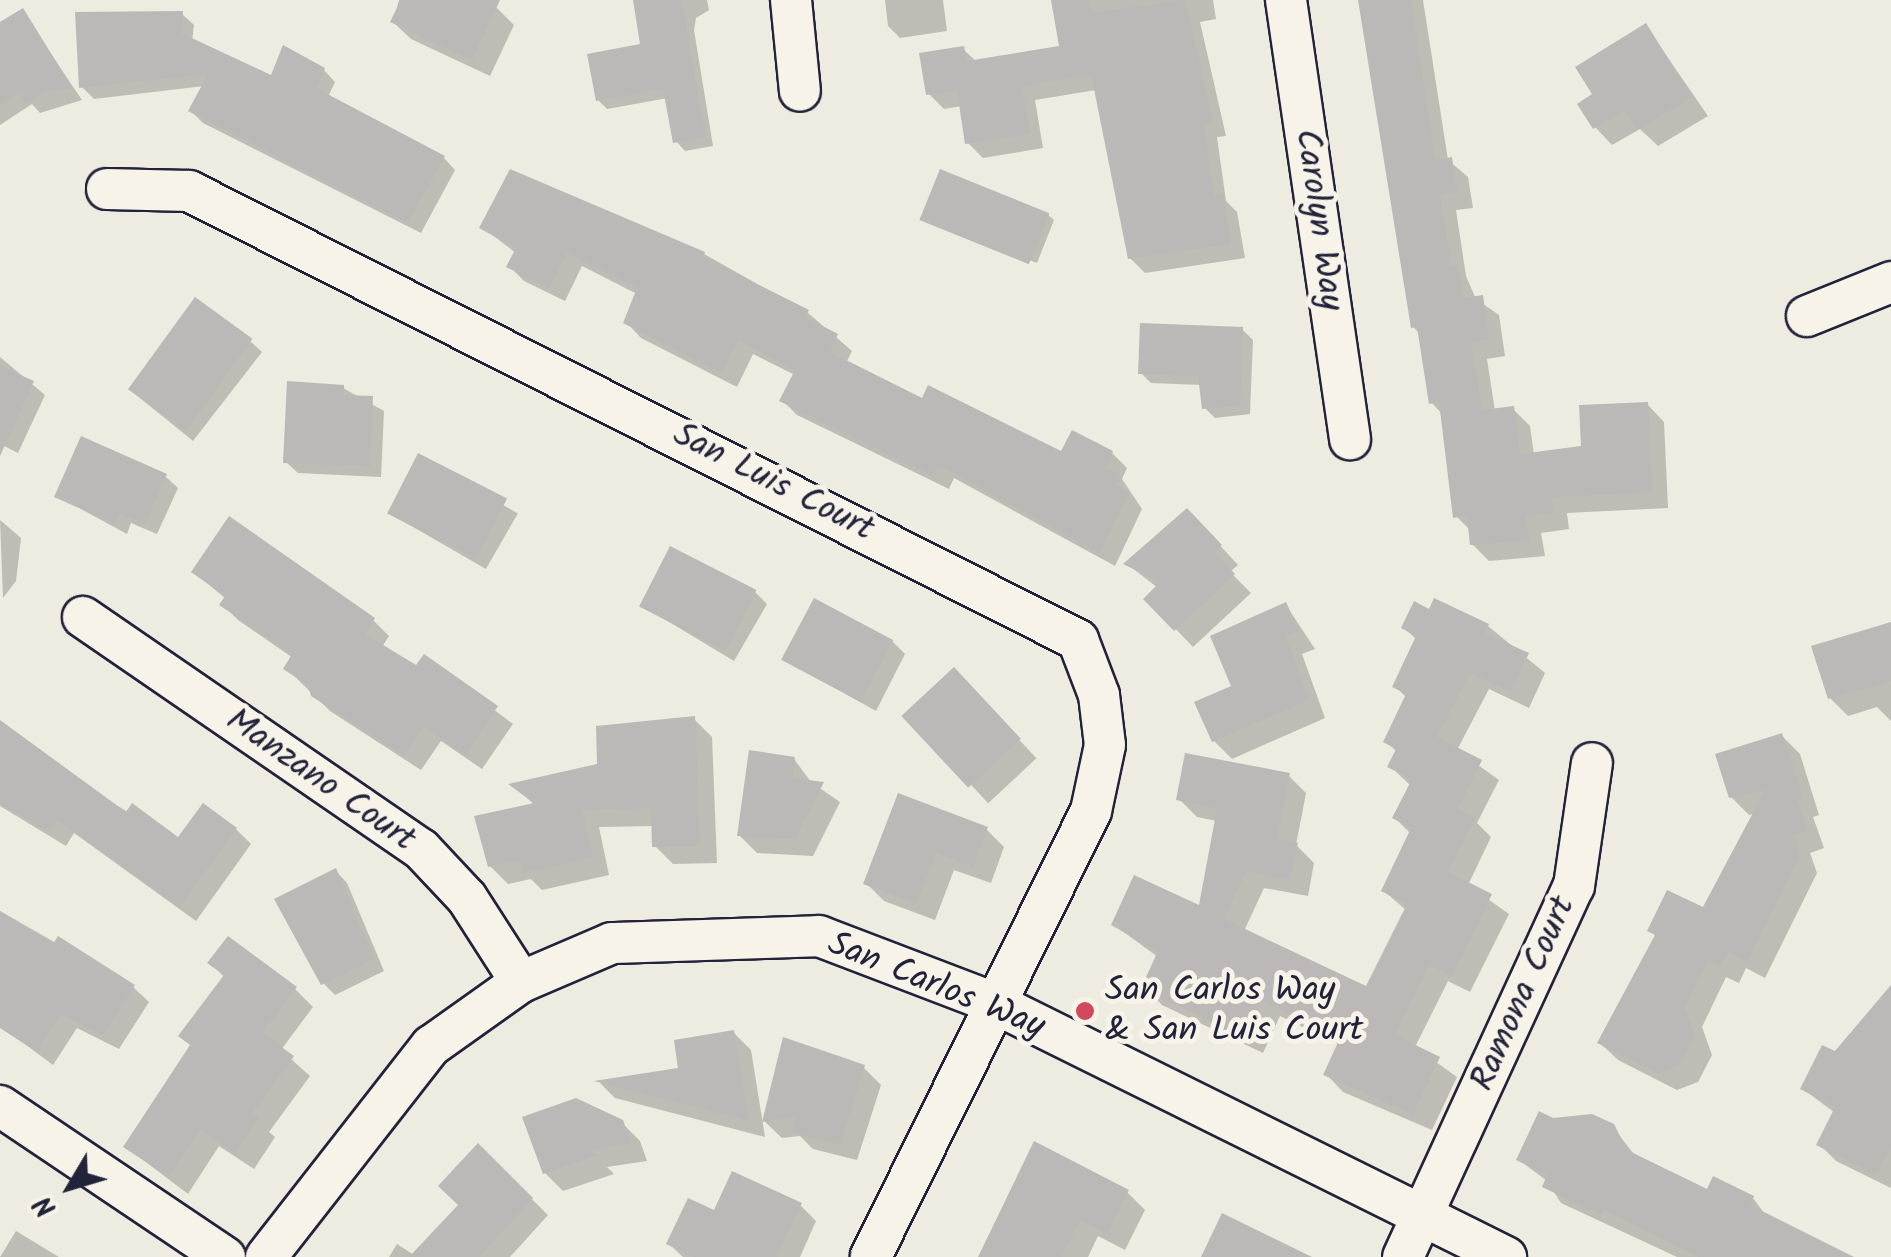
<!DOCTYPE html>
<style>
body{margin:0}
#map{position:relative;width:1891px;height:1257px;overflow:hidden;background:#eeebe1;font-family:Kalam,sans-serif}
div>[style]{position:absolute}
.shadow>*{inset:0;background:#0003;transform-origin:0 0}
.building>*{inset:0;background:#bbb8b7;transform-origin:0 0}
.roads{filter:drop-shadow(2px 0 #22223b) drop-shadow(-2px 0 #22223b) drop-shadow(0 2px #22223b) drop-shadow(0 -2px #22223b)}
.minor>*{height:40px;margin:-20px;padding:0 20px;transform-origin:20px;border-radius:20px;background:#f7f3e8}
.dots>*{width:28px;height:28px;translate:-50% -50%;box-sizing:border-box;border:5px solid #f7f3e8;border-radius:50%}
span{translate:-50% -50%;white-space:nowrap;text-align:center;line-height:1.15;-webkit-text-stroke:10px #f7f3e8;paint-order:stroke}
.street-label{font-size:35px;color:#22223b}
.poi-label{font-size:35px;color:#22223b}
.left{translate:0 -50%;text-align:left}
.north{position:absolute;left:20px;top:1137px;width:100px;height:100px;-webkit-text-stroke:8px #f7f3e8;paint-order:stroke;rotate:232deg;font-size:28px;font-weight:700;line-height:40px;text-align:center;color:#22223b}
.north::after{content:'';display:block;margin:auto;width:35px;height:45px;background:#22223b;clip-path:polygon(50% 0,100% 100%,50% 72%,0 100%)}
</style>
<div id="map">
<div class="shadow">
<div style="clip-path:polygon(399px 0,481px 0,496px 7px,514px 25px,490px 76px,411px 39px,393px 22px)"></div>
<div style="clip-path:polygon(636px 0,707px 0,709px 10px,696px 18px,694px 30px,713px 146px,685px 151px,676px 141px,668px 98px,607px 109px,598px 100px,643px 46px)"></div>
<div style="clip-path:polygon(885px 0,943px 0,947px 31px,900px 38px,888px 26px)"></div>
<div style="clip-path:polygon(1054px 0,1213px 0,1216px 19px,1200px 22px,1226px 136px,1217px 137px,1226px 201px,1237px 212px,1245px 258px,1145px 273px,1130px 258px,1096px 90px,1035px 100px,1043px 148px,983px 158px,968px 143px,962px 106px,944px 109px,929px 94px,963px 49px,977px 62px,1061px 48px)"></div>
<div style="clip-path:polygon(1361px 0,1423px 0,1448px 160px,1468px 177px,1473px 208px,1456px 210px,1466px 276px,1476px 299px,1499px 315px,1505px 356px,1487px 359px,1495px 411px,1513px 409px,1530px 426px,1534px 455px,1584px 448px,1647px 404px,1664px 422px,1668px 508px,1567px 513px,1569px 529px,1541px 533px,1545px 556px,1489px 561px,1472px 544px,1471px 531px,1456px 516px,1443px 415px,1431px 402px,1421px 335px,1413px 327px)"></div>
<div style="clip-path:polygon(22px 11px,82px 100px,40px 113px,32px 104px,0 125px,0 25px)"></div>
<div style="clip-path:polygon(182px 14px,194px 25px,192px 42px,272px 79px,324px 70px,335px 82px,328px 97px,444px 158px,455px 170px,421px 233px,203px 123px,191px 111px,204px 86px,94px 99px,82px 87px)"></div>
<div style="clip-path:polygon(1646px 26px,1708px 116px,1658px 146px,1640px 129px,1612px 145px,1595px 127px,1596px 95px)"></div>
<div style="clip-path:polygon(1048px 215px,1054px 220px,1037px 263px,923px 219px)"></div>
<div style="clip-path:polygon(482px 227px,704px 254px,807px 312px,852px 351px,846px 363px,923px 401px,1062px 454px,1112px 453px,1127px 468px,1122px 479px,1142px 509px,1115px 566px,954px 478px,949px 489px,797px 415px,782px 400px,795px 375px,753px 354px,737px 387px,641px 338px,626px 322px,637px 294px,582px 266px,565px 301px,524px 281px,509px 266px,516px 253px)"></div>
<div style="clip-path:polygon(1242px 329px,1253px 340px,1250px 414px,1215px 418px,1205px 408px,1202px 385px,1151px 383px,1141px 373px)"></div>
<div style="clip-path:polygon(250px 341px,262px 352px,193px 441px,140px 398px)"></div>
<div style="clip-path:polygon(0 357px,45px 395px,18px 453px,0 444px)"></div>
<div style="clip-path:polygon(343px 388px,384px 411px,381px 477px,298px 473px,286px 462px)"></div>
<div style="left:420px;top:457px;width:113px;height:64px;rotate:30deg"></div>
<div style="clip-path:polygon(166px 477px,178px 488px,157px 534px,131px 523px,127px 534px,57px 496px)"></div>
<div style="clip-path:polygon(0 520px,21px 538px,16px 581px,3px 598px)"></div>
<div style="clip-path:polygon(1205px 529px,1238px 565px,1230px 572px,1251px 593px,1193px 647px,1147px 599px,1158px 588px,1127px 564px)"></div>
<div style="clip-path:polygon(194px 572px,373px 620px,389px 636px,382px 647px,417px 668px,424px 657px,513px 724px,482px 769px,441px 741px,421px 770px,330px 711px,286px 668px,293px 658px,238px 620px,222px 604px,226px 599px)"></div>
<div style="clip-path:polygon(755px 592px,767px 604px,734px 661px,641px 605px)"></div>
<div style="clip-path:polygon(1286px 605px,1315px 649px,1302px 654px,1325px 718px,1232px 759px,1214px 741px,1234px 687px)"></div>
<div style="clip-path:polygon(1430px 612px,1488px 626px,1545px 673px,1529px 708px,1489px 689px,1457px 750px,1499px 780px,1477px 823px,1491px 837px,1468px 885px,1509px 914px,1470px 992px,1448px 981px,1415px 1047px,1457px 1077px,1432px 1130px,1343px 1092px,1326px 1074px,1340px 1045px,1280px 1016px,1263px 1053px,1162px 1005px,1144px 987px,1158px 957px,1114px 925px,1201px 909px,1217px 821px,1197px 817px,1179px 799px,1288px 775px,1306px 793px,1296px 845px,1314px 863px,1308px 896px,1264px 888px,1244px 931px,1368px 989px,1407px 911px,1384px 891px,1411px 834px,1395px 818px,1411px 786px,1390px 766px,1397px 752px,1386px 741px,1407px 698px,1395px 686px,1417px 640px,1404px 628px)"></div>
<div style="clip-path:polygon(1891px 624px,1891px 721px,1877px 707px,1848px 716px,1830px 698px)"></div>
<div style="clip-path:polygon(893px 642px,905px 654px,876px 711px,785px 660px)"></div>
<div style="left:971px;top:688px;width:96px;height:66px;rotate:47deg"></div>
<div style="clip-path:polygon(694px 719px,712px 737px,717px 863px,673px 864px,655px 846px,654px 826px,599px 827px,609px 875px,542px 890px,531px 879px,508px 884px,490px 866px,535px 805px,513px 786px,600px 766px)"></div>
<div style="clip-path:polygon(1782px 736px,1800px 754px,1819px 815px,1813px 817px,1824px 848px,1810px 853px,1817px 873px,1765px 978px,1746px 968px,1739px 983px,1726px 977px,1702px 1027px,1712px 1055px,1698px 1082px,1677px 1090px,1618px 1060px,1600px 1043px,1657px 937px,1650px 930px,1704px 911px,1756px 813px,1749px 815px,1731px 797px)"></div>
<div style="clip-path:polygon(0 739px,179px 841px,236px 829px,251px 844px,196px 921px,74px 833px,66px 846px,0 806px)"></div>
<div style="clip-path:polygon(794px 759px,811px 782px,840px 802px,813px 856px,757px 853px,739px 835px)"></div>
<div style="clip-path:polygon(986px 829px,1004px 847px,991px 883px,954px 870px,935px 920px,884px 901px,866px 883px)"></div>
<div style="clip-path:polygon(336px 871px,347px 883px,384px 971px,335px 995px,323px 983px)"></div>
<div style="clip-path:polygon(0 911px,133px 987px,149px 1002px,119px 1049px,77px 1028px,53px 1065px,2px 1027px)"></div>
<div style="clip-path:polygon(211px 963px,295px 989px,313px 1007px,281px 1050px,310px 1076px,269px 1132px,275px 1137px,254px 1169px,219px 1146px,188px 1194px,126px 1147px,192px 1047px,225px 978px)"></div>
<div style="clip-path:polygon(1891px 989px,1891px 1188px,1836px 1161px,1819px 1144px,1835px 1113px,1803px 1089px)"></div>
<div style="clip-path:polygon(733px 1032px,751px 1050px,765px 1137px,615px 1098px,600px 1083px,681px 1070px)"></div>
<div style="clip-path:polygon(785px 1040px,863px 1067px,881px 1085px,857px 1160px,813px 1149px,800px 1136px,782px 1138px,764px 1121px)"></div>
<div style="clip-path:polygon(1553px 1121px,1612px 1126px,1637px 1158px,1708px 1192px,1753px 1198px,1767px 1217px,1843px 1257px,1677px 1257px,1561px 1203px,1547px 1181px,1519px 1160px)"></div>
<div style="clip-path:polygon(622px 1123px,640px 1141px,647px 1161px,607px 1167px,614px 1174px,563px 1191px,545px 1173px)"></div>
<div style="clip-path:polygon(478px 1146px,548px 1215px,510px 1257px,389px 1257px,397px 1244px,414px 1255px,461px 1206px)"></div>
<div style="clip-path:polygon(1127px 1192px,1145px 1210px,1125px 1250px,1098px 1236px,1088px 1257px,981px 1257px)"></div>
<div style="clip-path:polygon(800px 1205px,816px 1221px,800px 1257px,683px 1257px,669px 1244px,715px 1214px)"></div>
<div style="clip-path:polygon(16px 1231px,59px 1257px,0 1257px)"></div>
</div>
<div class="building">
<div style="clip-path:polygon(401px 0,500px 0,472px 60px,390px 22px)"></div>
<div style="clip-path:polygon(633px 0,682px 0,705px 137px,673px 143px,663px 89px,596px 101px,587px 54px,640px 44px)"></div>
<div style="clip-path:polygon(1051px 0,1089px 0,1092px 13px,1185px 0,1213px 122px,1203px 123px,1214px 196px,1223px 194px,1231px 244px,1128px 259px,1091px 74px,1022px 86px,1030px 134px,965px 144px,957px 91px,926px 95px,919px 53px,964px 46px,967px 61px,1059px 46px)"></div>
<div style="clip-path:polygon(1358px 0,1411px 0,1435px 160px,1452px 157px,1457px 192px,1440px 194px,1451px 266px,1458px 265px,1463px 298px,1483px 295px,1489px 339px,1471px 342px,1482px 410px,1514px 406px,1520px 454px,1581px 446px,1579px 405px,1648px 402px,1652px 492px,1551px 497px,1553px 513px,1526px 516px,1529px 540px,1470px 545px,1467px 516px,1453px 518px,1439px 402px,1429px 404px,1417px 327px,1411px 328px)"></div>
<div style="clip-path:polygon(23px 8px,73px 89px,43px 92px,26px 103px,20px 93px,0 106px,0 22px)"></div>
<div style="clip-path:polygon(183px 11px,181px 33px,271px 75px,283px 45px,325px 68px,316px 88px,445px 156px,408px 223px,188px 111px,208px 74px,79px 88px,75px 12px)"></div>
<div style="clip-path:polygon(1646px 23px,1692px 97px,1638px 130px,1625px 110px,1593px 129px,1577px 104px,1592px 94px,1575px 67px)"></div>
<div style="clip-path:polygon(510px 169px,705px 252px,703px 257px,809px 310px,805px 317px,838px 334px,830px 352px,922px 398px,928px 385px,1061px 451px,1072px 430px,1113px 451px,1106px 468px,1121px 475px,1116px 485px,1129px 492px,1100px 553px,939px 465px,933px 476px,779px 401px,795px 370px,738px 340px,722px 373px,623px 323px,637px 288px,567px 253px,549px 288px,506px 267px,516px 248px,479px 228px)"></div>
<div style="left:940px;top:169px;width:118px;height:55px;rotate:22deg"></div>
<div style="left:195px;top:297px;width:71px;height:114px;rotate:36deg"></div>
<div style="clip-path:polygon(1140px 323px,1243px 327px,1240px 405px,1202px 409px,1198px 376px,1138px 374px)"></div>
<div style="clip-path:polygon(0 366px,34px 381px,0 456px)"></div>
<div style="clip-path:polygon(287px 381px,344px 385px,344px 395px,373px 396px,370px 466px,283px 463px)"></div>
<div style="clip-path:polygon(81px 436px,167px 474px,145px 524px,119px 513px,115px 524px,54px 497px)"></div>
<div style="left:418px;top:453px;width:100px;height:68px;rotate:27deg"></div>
<div style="clip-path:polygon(1187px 508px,1222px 545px,1214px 552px,1235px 574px,1174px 631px,1143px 599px,1160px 582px,1123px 564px)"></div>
<div style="clip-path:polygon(229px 516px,375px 618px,365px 634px,416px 665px,424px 654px,498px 706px,465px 755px,424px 726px,404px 756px,311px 696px,308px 685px,283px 669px,292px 654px,219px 605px,225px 596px,191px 572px)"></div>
<div style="left:670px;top:546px;width:97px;height:68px;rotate:27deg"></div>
<div style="left:814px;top:598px;width:90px;height:70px;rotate:28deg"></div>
<div style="clip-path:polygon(1434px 598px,1489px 624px,1485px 633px,1529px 653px,1511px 692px,1470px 673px,1437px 737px,1482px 760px,1458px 809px,1475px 817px,1448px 872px,1492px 894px,1452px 976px,1430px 965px,1395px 1035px,1440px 1057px,1413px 1114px,1323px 1075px,1340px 1038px,1261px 1000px,1244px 1037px,1141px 988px,1158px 951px,1111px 925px,1134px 875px,1199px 905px,1217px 808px,1176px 800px,1185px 753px,1290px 773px,1277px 839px,1298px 843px,1290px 880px,1246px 871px,1224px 919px,1366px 986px,1407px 904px,1381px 891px,1411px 828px,1392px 818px,1412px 779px,1387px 767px,1396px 749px,1383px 742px,1406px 694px,1392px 687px,1416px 636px,1401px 628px,1414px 601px,1429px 609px)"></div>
<div style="clip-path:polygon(1286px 602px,1299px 631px,1286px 636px,1309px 700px,1212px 742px,1194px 702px,1231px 686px,1210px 636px)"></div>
<div style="clip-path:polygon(1891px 622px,1891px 681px,1828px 699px,1811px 646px)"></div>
<div style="left:954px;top:667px;width:98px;height:72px;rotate:47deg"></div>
<div style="clip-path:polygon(695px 716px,700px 846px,652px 847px,651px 808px,582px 810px,593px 857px,522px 873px,519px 860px,488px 867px,474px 816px,534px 803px,508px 784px,597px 764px,596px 726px)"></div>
<div style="clip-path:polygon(0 720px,126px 812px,132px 803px,178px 837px,203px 803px,237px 828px,180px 907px,58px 820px,50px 832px,0 804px)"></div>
<div style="clip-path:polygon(1782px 733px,1803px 797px,1797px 799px,1807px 830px,1794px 835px,1800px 854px,1747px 962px,1728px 952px,1720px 967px,1708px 961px,1685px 1008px,1695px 1036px,1680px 1065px,1658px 1073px,1597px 1043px,1655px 935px,1647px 931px,1667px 890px,1703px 907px,1765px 790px,1729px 798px,1715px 754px)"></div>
<div style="clip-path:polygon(749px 750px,795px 757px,792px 778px,824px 782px,795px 839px,737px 836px)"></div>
<div style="clip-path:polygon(898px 793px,988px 827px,973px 867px,936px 853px,917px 904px,863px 884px)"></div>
<div style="clip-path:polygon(336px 868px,374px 959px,321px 985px,274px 899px)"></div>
<div style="clip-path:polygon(0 911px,53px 944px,58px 936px,135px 985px,103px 1035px,61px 1014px,37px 1052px,0 1028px)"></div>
<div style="clip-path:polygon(228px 936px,297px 987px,262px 1033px,294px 1056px,252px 1113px,259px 1117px,235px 1153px,200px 1130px,169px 1177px,123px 1147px,190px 1045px,178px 1036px,224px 975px,207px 963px)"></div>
<div style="clip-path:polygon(1891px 985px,1891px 1147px,1877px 1175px,1816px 1145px,1835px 1107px,1800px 1089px,1822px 1045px,1835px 1051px)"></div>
<div style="clip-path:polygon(734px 1030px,749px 1121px,594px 1081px,678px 1068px,674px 1040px)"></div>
<div style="clip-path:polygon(783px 1037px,865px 1065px,840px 1144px,792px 1132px,797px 1116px,762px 1122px)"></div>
<div style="clip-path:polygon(576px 1098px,623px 1120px,631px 1143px,588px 1150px,599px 1155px,543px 1174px,522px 1117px)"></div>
<div style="clip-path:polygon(1539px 1111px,1553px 1118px,1592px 1114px,1614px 1124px,1627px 1150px,1707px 1189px,1713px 1176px,1754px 1196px,1750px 1205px,1854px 1257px,1699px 1257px,1604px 1210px,1601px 1215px,1542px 1187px,1547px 1175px,1516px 1160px)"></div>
<div style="clip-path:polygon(1034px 1141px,1129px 1190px,1107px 1234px,1080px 1220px,1061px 1257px,978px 1257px)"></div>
<div style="clip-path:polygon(478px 1143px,533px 1198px,479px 1257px,409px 1257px,458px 1205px,438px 1186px)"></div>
<div style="clip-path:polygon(732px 1171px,802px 1203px,776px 1257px,694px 1257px,666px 1244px,688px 1198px,714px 1210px)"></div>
<div style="clip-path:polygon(1222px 1213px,1312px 1257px,1201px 1257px)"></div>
</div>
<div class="roads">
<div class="minor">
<div style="left:791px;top:0;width:91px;rotate:84.4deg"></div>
<div style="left:1286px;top:0;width:444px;rotate:81.7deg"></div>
<div style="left:107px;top:189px;width:82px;rotate:1.4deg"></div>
<div style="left:189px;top:191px;width:996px;rotate:26.8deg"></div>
<div style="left:1078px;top:640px;width:59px;rotate:69.1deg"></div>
<div style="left:1099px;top:695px;width:50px;rotate:83.2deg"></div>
<div style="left:1105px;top:745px;width:67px;rotate:102deg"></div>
<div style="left:1091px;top:811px;width:497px;rotate:116.3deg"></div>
<div style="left:1807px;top:316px;width:91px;rotate:-22deg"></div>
<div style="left:83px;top:617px;width:410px;rotate:34.5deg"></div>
<div style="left:421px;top:849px;width:67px;rotate:46.8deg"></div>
<div style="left:467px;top:898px;width:100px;rotate:57.3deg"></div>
<div style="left:0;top:1106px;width:271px;rotate:33.9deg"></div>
<div style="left:266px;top:1257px;width:268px;rotate:-52deg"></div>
<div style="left:431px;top:1046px;width:110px;rotate:-35.4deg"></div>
<div style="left:521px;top:982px;width:99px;rotate:-23.2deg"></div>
<div style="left:612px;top:943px;width:207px;rotate:-1.9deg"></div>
<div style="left:819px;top:936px;width:185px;rotate:20.9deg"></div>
<div style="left:992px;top:1002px;width:574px;rotate:26.39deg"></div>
<div style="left:1403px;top:1257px;width:409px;rotate:-65.3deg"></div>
<div style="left:1574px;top:886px;width:124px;rotate:-81.7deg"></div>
</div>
</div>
<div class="dots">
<div style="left:1085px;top:1011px;background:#d1495b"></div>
</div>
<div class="street-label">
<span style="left:1318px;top:220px;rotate:82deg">Carolyn Way</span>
<span style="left:773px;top:483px;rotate:27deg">San Luis Court</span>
<span style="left:320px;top:781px;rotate:35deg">Manzano Court</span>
<span style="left:936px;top:986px;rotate:22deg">San Carlos Way</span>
<span style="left:1524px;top:994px;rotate:-66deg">Ramona Court</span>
</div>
<div class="poi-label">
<span class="left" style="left:1105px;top:1011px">San Carlos Way<br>&amp; San Luis Court</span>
</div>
<div class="north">N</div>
</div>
